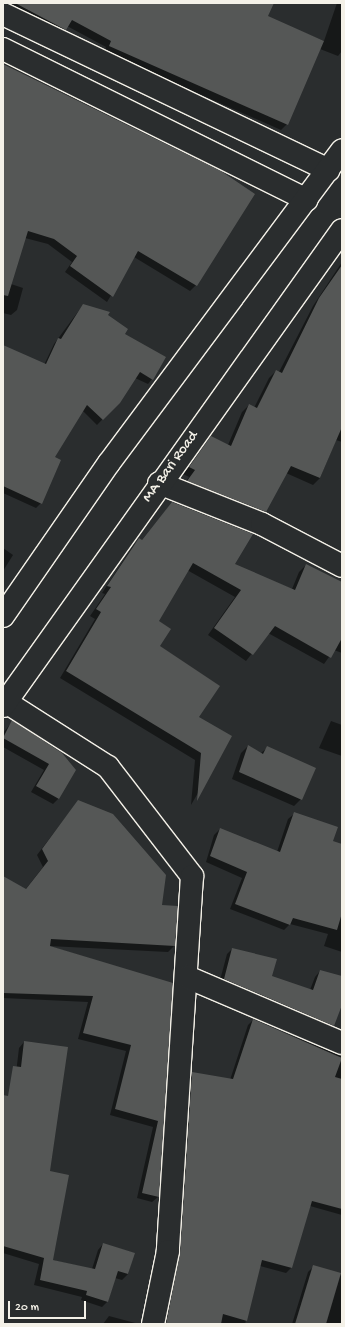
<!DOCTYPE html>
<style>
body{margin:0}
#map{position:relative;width:345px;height:1327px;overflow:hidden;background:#2a2d2e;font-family:"Gochi Hand",sans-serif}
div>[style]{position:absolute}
.shadow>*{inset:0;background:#0007}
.building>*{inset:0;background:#555756}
.roads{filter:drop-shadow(1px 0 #f4f1e8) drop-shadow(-1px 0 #f4f1e8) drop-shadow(0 1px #f4f1e8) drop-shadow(0 -1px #f4f1e8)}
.street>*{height:22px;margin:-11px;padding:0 11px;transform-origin:11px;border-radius:11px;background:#2a2d2e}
.primary>*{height:22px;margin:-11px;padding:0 11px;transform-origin:11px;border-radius:11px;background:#2a2d2e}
span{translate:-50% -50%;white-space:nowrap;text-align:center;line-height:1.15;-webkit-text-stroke:3px #2a2d2e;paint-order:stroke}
.street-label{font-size:15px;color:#f4f1e8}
.frame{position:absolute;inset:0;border:4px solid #f4f1e8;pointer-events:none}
.scale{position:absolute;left:8px;top:1301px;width:78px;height:18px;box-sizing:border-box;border:2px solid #f4f1e8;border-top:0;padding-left:5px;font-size:12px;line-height:14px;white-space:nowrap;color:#f4f1e8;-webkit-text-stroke:3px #2a2d2e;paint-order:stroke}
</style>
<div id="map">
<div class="shadow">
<div style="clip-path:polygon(3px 3px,273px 3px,267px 17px,324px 41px,337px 3px,342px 3px,342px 51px,338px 56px,320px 49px,287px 124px,281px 130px,104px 52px,106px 47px,67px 26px,60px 35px,3px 7px)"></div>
<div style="clip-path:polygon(3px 64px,221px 172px,196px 285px,190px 291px,134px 257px,107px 302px,65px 272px,72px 262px,48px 244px,25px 238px,11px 284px,23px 288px,17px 310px,11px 315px,3px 313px)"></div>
<div style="clip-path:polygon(342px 262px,342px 442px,336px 440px,320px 478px,313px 485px,286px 473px,265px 511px,258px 518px,181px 488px,189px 477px,183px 474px,211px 437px,228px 445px,242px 412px,249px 405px,254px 408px,269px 378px,276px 371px,279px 372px,313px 306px)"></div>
<div style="clip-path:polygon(83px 305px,107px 316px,123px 335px,152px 379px,148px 384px,135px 378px,119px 402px,97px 425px,82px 410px,54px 457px,41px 503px,36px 508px,3px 493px,3px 346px,44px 365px,54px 344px)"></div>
<div style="clip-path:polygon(172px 503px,233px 565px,292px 589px,299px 572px,306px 565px,342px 584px,342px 653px,334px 650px,324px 664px,268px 633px,246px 661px,208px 635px,235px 597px,187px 570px,158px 621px,159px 646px,197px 717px,231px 736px,191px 805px,195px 760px,60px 678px,95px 619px,90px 616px,105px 594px,102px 593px,133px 546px,139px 540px,141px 541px)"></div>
<div style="clip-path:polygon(3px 548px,13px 555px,3px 571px)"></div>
<div style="clip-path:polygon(331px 721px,342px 725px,342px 756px,319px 748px)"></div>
<div style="clip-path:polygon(12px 722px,61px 753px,59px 798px,53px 804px,31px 792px,44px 770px,3px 747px,3px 733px)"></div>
<div style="clip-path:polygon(248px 746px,261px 753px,267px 748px,301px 799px,294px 806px,232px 779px,241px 753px)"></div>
<div style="clip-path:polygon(78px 801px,161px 906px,176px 907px,174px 946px,168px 952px,49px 946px,172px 984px,158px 1197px,152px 1202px,137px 1198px,153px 1127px,110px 1115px,126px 1051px,78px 1039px,88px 1002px,3px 998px,3px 877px,25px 890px,43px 867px,37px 855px)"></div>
<div style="clip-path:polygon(294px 814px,332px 841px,342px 845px,342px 952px,324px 946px,328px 934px,290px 924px,284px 930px,230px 909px,242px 878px,206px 862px,214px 835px,220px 829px,277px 852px,288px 819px)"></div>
<div style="clip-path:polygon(232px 949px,271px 977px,310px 990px,315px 977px,320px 971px,342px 977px,333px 1025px,328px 1031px,219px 984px,227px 954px)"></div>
<div style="clip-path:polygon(253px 1020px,342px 1056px,342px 1215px,310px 1206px,291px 1268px,286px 1273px,260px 1266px,245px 1324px,162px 1324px,187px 1078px,192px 1073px,230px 1080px,248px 1025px)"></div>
<div style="clip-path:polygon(24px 1042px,49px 1172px,52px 1260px,92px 1269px,98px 1250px,103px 1244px,134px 1253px,128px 1274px,122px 1280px,115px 1278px,108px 1301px,102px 1307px,81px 1300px,82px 1297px,34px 1285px,39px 1264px,3px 1253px,3px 1165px,5px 1165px,19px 1048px)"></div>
<div style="clip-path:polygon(313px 1267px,340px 1274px,342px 1271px,342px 1324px,292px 1324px,308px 1272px)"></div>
<div style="clip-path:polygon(109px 1316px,139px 1324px,103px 1324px)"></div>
</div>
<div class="building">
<div style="clip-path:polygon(15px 3px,274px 3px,268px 16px,324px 41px,288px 125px,109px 46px,111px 41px,72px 20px,66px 30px)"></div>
<div style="clip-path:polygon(3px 64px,221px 171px,255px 194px,197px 286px,138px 251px,113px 297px,70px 266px,77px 256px,54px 239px,28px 231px,8px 296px,3px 295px)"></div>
<div style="clip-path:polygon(342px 265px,342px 427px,320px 478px,291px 466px,266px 512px,187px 481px,195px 470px,189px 467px,211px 436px,231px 446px,249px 404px,257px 408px,276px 370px,282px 373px,319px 298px)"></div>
<div style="clip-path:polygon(83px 304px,110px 312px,108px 315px,128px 329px,125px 334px,166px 357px,153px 380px,140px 372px,120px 403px,103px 420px,87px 405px,55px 457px,61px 460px,42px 504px,3px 486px,3px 345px,46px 364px,58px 338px,61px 339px)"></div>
<div style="clip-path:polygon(172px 502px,253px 534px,235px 564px,295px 590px,306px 564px,342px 582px,342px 638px,331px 658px,275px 626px,253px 655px,214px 628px,241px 590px,193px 563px,159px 621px,171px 629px,160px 646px,220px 686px,199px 717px,232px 736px,197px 801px,201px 753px,66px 671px,101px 612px,96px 609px,111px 587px,107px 586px,139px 538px,142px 540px)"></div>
<div style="clip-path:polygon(12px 720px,62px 753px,76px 770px,59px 799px,36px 786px,49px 764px,3px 738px)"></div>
<div style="clip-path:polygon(248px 745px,263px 754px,267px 746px,316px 768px,302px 800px,239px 772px)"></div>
<div style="clip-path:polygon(78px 800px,113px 814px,166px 875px,162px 905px,178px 906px,175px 946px,51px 939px,50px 946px,173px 983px,159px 1197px,142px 1193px,158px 1121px,115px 1109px,131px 1045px,83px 1033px,93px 996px,3px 993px,3px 876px,26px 889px,48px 861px,42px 849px)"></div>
<div style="clip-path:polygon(294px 812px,338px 827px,333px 841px,342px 844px,342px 913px,337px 930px,293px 918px,290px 925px,235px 904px,247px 872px,210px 856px,220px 828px,280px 852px)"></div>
<div style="clip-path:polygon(232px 948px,277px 959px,272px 976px,313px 990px,320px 970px,342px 976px,342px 1005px,334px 1026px,224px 979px)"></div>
<div style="clip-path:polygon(253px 1019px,342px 1058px,335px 1077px,342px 1079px,342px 1209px,312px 1201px,292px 1268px,262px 1260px,247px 1321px,223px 1314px,221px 1324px,166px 1324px,180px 1252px,192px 1072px,233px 1079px)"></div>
<div style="clip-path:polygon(24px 1041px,68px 1047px,50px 1171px,69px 1175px,53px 1260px,95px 1269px,103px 1243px,135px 1253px,128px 1274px,118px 1271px,108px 1302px,86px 1295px,87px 1291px,40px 1280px,44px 1258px,3px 1246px,3px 1095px,8px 1096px,13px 1066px,21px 1067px)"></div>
<div style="clip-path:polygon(313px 1265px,341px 1273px,326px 1324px,295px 1324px)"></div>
</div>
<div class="roads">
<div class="street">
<div style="left:3px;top:14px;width:361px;rotate:25.6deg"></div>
<div style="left:3px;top:49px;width:339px;rotate:26.4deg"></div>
<div style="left:159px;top:483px;width:111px;rotate:21.7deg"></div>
<div style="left:262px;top:524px;width:90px;rotate:27.7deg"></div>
<div style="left:6px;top:702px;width:121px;rotate:32.5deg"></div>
<div style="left:108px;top:767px;width:138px;rotate:52.4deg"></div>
<div style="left:192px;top:876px;width:376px;rotate:93.7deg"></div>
<div style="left:168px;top:1251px;width:75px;rotate:101.6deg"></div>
<div style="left:187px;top:977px;width:168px;rotate:23.1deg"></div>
</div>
<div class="primary">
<div style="left:3px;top:616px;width:186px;rotate:-55.3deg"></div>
<div style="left:109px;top:463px;width:390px;rotate:-53.3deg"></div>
<div style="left:3px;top:706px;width:584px;rotate:-54.54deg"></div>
</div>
</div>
<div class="street-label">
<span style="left:171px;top:467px;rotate:-54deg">MA Bari Road</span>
</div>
<div class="frame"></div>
<div class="scale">20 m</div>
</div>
